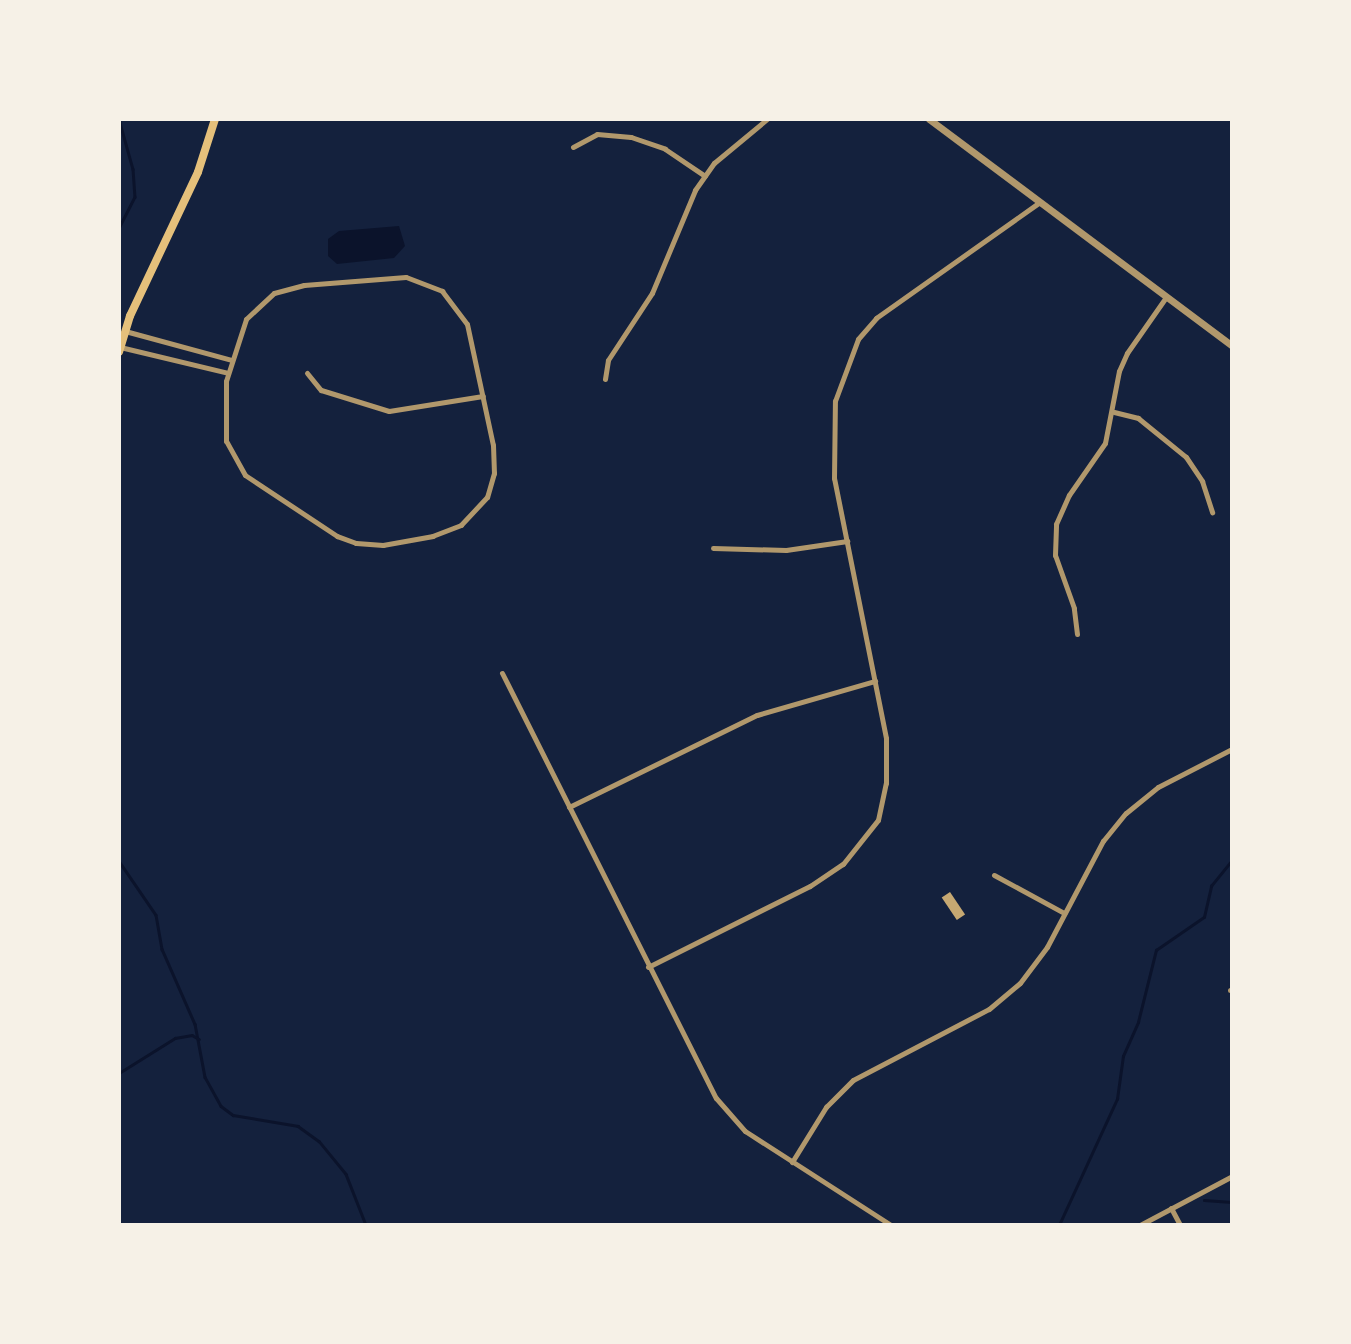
<!DOCTYPE html>
<style>
body{margin:0}
#map{position:relative;width:1351px;height:1344px;overflow:hidden;background:#14213d;font-family:Manrope,sans-serif}
div>[style]{position:absolute}
.water>*{inset:0;background:#0b132b}
.stream>*{height:2.5px;margin:-1.25px;padding:0 1.25px;transform-origin:1.25px;border-radius:1.25px;background:#0b132b}
.building>*{inset:0;background:#c6a872;transform-origin:0 0}
.minor>*{height:5px;margin:-2.5px;padding:0 2.5px;transform-origin:2.5px;border-radius:2.5px;background:#b1986c}
.tertiary>*{height:7px;margin:-3.5px;padding:0 3.5px;transform-origin:3.5px;border-radius:3.5px;background:#b1986c}
.secondary>*{height:8px;margin:-4px;padding:0 4px;transform-origin:4px;border-radius:4px;background:#e5c07b}
span{translate:-50% -50%;white-space:nowrap;text-align:center;line-height:1.15;-webkit-text-stroke:5px #f6f1e7;paint-order:stroke}
.frame{position:absolute;inset:0;border:121px solid #f6f1e7;pointer-events:none}
</style>
<div id="map">
<div class="water">
<div style="clip-path:polygon(399px 226px,405px 246px,394px 258px,337px 264px,328px 256px,328px 239px,339px 231px)"></div>
</div>
<div class="stream">
<div style="left:119px;top:119px;width:52px;rotate:74.4deg"></div>
<div style="left:133px;top:169px;width:28px;rotate:86deg"></div>
<div style="left:135px;top:197px;width:35px;rotate:117deg"></div>
<div style="left:119px;top:861px;width:65px;rotate:55.6deg"></div>
<div style="left:156px;top:915px;width:35px;rotate:80deg"></div>
<div style="left:162px;top:949px;width:82px;rotate:66.3deg"></div>
<div style="left:195px;top:1024px;width:54px;rotate:79.3deg"></div>
<div style="left:205px;top:1077px;width:33px;rotate:61deg"></div>
<div style="left:221px;top:1106px;width:15px;rotate:37deg"></div>
<div style="left:233px;top:1115px;width:66px;rotate:9.6deg"></div>
<div style="left:298px;top:1126px;width:26px;rotate:36deg"></div>
<div style="left:319px;top:1141px;width:43px;rotate:50.7deg"></div>
<div style="left:346px;top:1174px;width:55px;rotate:68.6deg"></div>
<div style="left:119px;top:1073px;width:66px;rotate:-32deg"></div>
<div style="left:175px;top:1038px;width:17px;rotate:-10deg"></div>
<div style="left:192px;top:1035px;width:8px;rotate:30deg"></div>
<div style="left:1204px;top:1200px;width:28px;rotate:4deg"></div>
<div style="left:1059px;top:1225px;width:139px;rotate:-65.3deg"></div>
<div style="left:1117px;top:1099px;width:43px;rotate:-82.1deg"></div>
<div style="left:1123px;top:1056px;width:37px;rotate:-66deg"></div>
<div style="left:1138px;top:1022px;width:74px;rotate:-76deg"></div>
<div style="left:1156px;top:950px;width:58px;rotate:-34.5deg"></div>
<div style="left:1204px;top:917px;width:32px;rotate:-77deg"></div>
<div style="left:1211px;top:886px;width:33px;rotate:-51deg"></div>
</div>
<div class="building">
<div style="left:950px;top:892px;width:27px;height:10px;rotate:56deg"></div>
</div>
<div class="minor">
<div style="left:573px;top:147px;width:27px;rotate:-28deg"></div>
<div style="left:597px;top:134px;width:34px;rotate:5deg"></div>
<div style="left:631px;top:137px;width:36px;rotate:19deg"></div>
<div style="left:665px;top:149px;width:48px;rotate:34deg"></div>
<div style="left:406px;top:277px;width:39px;rotate:21deg"></div>
<div style="left:442px;top:291px;width:41px;rotate:52.9deg"></div>
<div style="left:467px;top:324px;width:124px;rotate:77.9deg"></div>
<div style="left:493px;top:445px;width:28px;rotate:88deg"></div>
<div style="left:494px;top:473px;width:25px;rotate:106deg"></div>
<div style="left:487px;top:497px;width:38px;rotate:133deg"></div>
<div style="left:461px;top:525px;width:30px;rotate:159deg"></div>
<div style="left:433px;top:536px;width:51px;rotate:169.8deg"></div>
<div style="left:383px;top:545px;width:27px;rotate:-176deg"></div>
<div style="left:356px;top:543px;width:20px;rotate:-160deg"></div>
<div style="left:337px;top:536px;width:110px;rotate:-146.5deg"></div>
<div style="left:245px;top:475px;width:39px;rotate:-119deg"></div>
<div style="left:226px;top:441px;width:60px;rotate:-90deg"></div>
<div style="left:226px;top:381px;width:65px;rotate:-72.1deg"></div>
<div style="left:246px;top:319px;width:38px;rotate:-43deg"></div>
<div style="left:274px;top:293px;width:31px;rotate:-15deg"></div>
<div style="left:304px;top:285px;width:102px;rotate:-4.5deg"></div>
<div style="left:125px;top:331px;width:111px;rotate:15.2deg"></div>
<div style="left:120px;top:347px;width:111px;rotate:13.5deg"></div>
<div style="left:307px;top:373px;width:22px;rotate:51deg"></div>
<div style="left:321px;top:390px;width:71px;rotate:17.2deg"></div>
<div style="left:389px;top:411px;width:95px;rotate:-9.1deg"></div>
<div style="left:605px;top:379px;width:19px;rotate:-81deg"></div>
<div style="left:608px;top:360px;width:80px;rotate:-56.7deg"></div>
<div style="left:652px;top:293px;width:112px;rotate:-67.3deg"></div>
<div style="left:695px;top:190px;width:33px;rotate:-55deg"></div>
<div style="left:714px;top:163px;width:69px;rotate:-39.7deg"></div>
<div style="left:1114px;top:412px;width:25px;rotate:14deg"></div>
<div style="left:1138px;top:418px;width:62px;rotate:39.1deg"></div>
<div style="left:1186px;top:457px;width:29px;rotate:56deg"></div>
<div style="left:1202px;top:481px;width:33px;rotate:72deg"></div>
<div style="left:713px;top:548px;width:73px;rotate:1.6deg"></div>
<div style="left:786px;top:550px;width:62px;rotate:-8.4deg"></div>
<div style="left:1077px;top:634px;width:26px;rotate:-97deg"></div>
<div style="left:1074px;top:608px;width:56px;rotate:-109.7deg"></div>
<div style="left:1055px;top:555px;width:31px;rotate:-88deg"></div>
<div style="left:1056px;top:524px;width:32px;rotate:-66deg"></div>
<div style="left:1069px;top:495px;width:63px;rotate:-55.3deg"></div>
<div style="left:1105px;top:443px;width:73px;rotate:-79deg"></div>
<div style="left:1119px;top:371px;width:20px;rotate:-66deg"></div>
<div style="left:1127px;top:353px;width:68px;rotate:-55.1deg"></div>
<div style="left:502px;top:673px;width:476px;rotate:63.3deg"></div>
<div style="left:716px;top:1098px;width:44px;rotate:48.7deg"></div>
<div style="left:745px;top:1131px;width:174px;rotate:32.8deg"></div>
<div style="left:569px;top:807px;width:209px;rotate:-26.1deg"></div>
<div style="left:757px;top:715px;width:123px;rotate:-16.1deg"></div>
<div style="left:994px;top:875px;width:80px;rotate:28.5deg"></div>
<div style="left:648px;top:967px;width:181px;rotate:-26.6deg"></div>
<div style="left:810px;top:886px;width:40px;rotate:-34deg"></div>
<div style="left:843px;top:864px;width:56px;rotate:-51.5deg"></div>
<div style="left:878px;top:820px;width:38px;rotate:-78deg"></div>
<div style="left:886px;top:783px;width:45px;rotate:-90deg"></div>
<div style="left:886px;top:738px;width:265px;rotate:-101.3deg"></div>
<div style="left:834px;top:478px;width:77px;rotate:-89.3deg"></div>
<div style="left:835px;top:401px;width:66px;rotate:-69.6deg"></div>
<div style="left:858px;top:339px;width:28px;rotate:-49deg"></div>
<div style="left:876px;top:318px;width:201px;rotate:-35.3deg"></div>
<div style="left:1230px;top:990px;width:2px"></div>
<div style="left:792px;top:1162px;width:65px;rotate:-58.3deg"></div>
<div style="left:826px;top:1107px;width:38px;rotate:-45deg"></div>
<div style="left:853px;top:1080px;width:153px;rotate:-27.6deg"></div>
<div style="left:989px;top:1009px;width:40px;rotate:-40deg"></div>
<div style="left:1020px;top:983px;width:45px;rotate:-53.1deg"></div>
<div style="left:1047px;top:947px;width:120px;rotate:-62.2deg"></div>
<div style="left:1103px;top:841px;width:36px;rotate:-51deg"></div>
<div style="left:1126px;top:813px;width:41px;rotate:-39.1deg"></div>
<div style="left:1158px;top:787px;width:83px;rotate:-27.2deg"></div>
<div style="left:1171px;top:1208px;width:19px;rotate:62deg"></div>
<div style="left:1140px;top:1225px;width:104px;rotate:-28deg"></div>
</div>
<div class="tertiary">
<div style="left:929px;top:119px;width:379px;rotate:36.8deg"></div>
</div>
<div class="secondary">
<div style="left:119px;top:352px;width:38px;rotate:-73deg"></div>
<div style="left:130px;top:316px;width:159px;rotate:-64.7deg"></div>
<div style="left:198px;top:172px;width:56px;rotate:-72.2deg"></div>
</div>
<div class="frame"></div>
</div>
